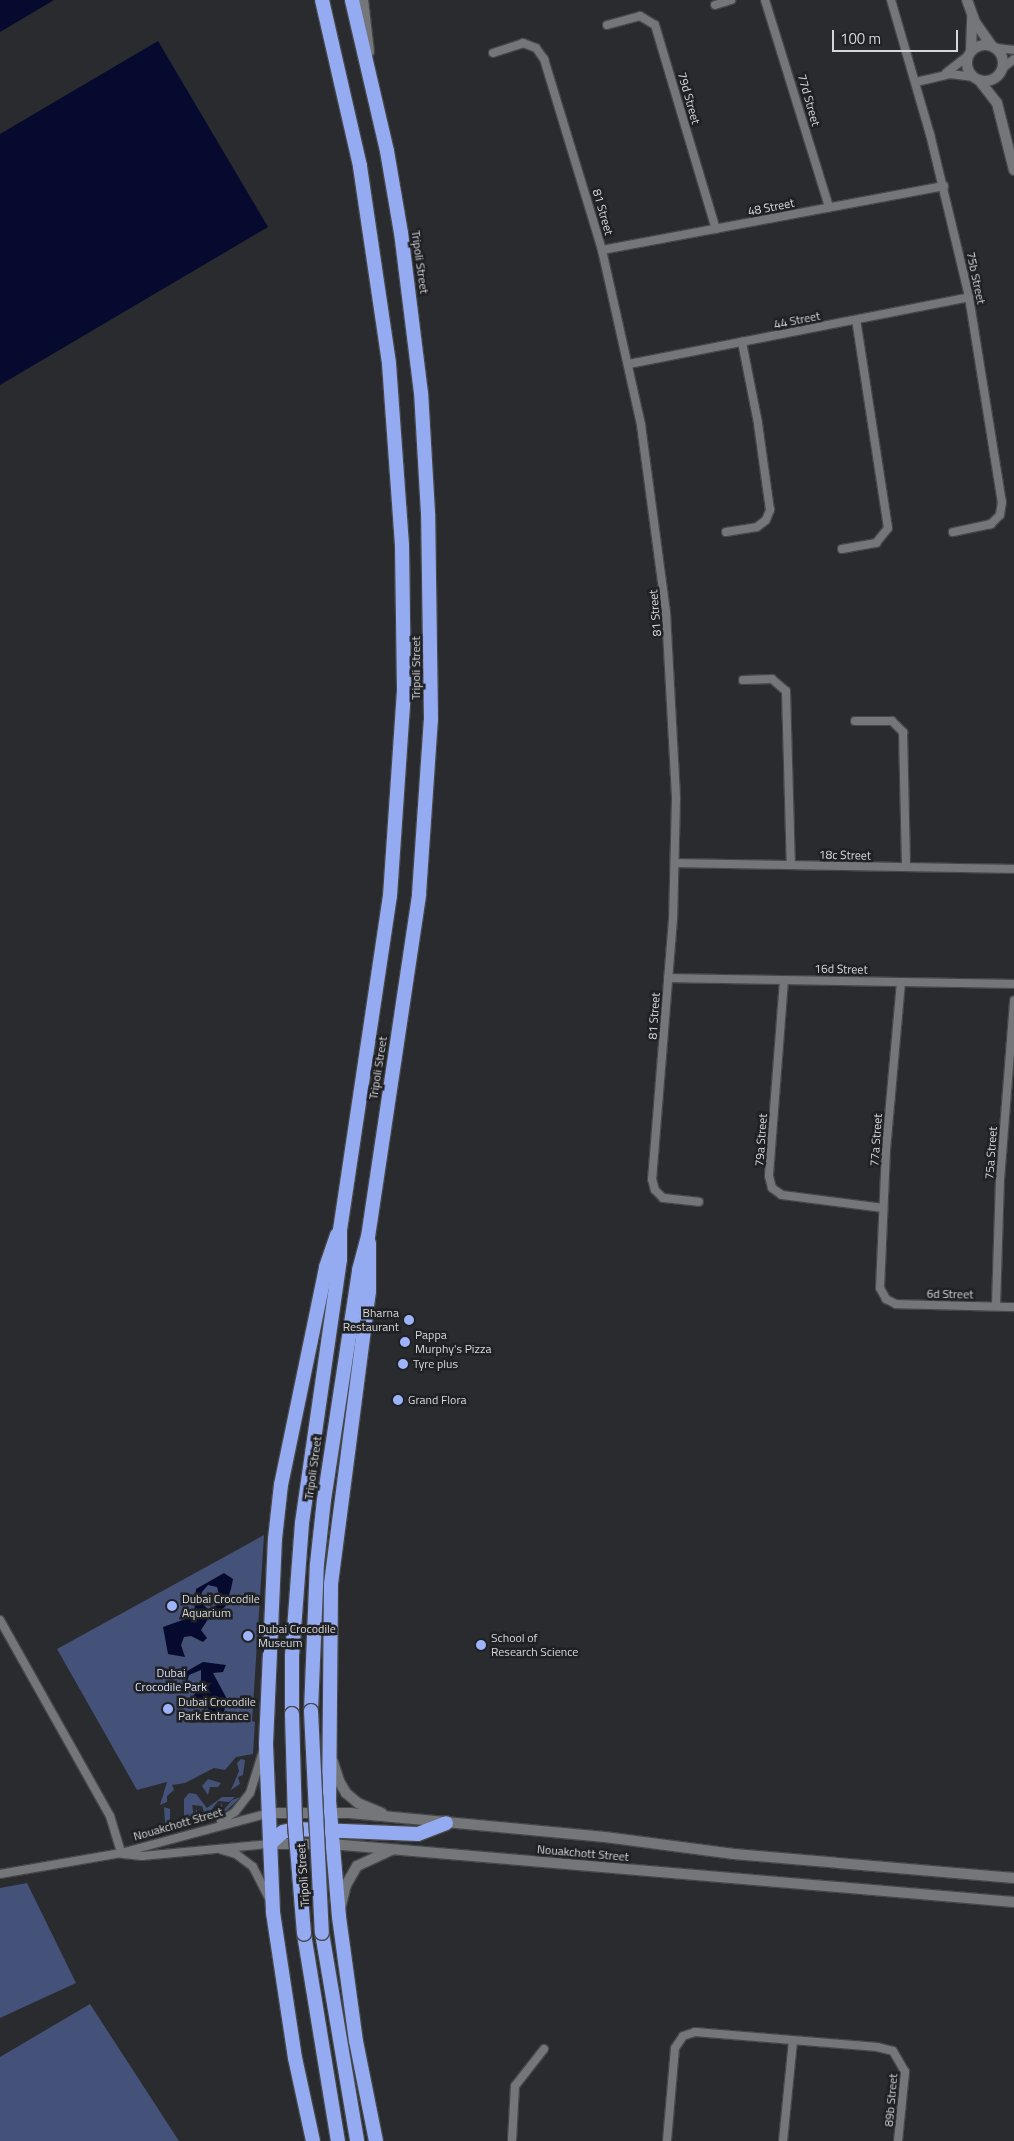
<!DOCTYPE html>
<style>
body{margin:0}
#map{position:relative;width:1014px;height:2141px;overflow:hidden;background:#2a2b2e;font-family:"Titillium Web",sans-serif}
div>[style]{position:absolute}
.green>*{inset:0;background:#445179}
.water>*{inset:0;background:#060a2e}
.roads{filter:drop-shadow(1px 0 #464749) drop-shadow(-1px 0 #464749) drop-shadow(0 1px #464749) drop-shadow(0 -1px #464749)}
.minor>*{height:8px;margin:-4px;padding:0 4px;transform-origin:4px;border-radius:4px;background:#75767a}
.tertiary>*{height:10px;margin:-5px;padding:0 5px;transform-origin:5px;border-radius:5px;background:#75767a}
.tertiary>.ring{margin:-5px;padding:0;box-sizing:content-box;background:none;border:10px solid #75767a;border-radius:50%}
.motorway>*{height:14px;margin:-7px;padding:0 7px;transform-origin:7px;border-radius:7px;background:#95abf1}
.bridges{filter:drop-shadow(1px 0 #464749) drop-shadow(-1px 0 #464749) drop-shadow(0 1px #464749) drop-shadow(0 -1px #464749)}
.motorway-bridge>*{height:14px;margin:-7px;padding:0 7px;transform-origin:7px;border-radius:7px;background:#95abf1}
.dots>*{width:14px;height:14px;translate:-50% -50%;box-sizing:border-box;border:2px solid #202124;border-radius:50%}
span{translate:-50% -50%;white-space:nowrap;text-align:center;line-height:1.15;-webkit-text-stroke:5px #202124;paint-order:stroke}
.street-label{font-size:12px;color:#d6d7d9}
.poi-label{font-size:12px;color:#d6d7d9}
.right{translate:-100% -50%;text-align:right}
.left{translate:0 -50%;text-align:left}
.park-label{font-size:12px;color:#d5defb}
.scale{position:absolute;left:832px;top:30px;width:126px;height:22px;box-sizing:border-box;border:2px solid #d6d7d9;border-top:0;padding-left:6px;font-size:15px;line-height:18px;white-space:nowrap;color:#d6d7d9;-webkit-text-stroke:4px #202124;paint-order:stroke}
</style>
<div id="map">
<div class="green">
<div style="clip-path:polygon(264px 1535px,252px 1721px,255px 1722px,253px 1754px,236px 1757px,225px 1770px,214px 1768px,185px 1783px,172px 1785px,174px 1790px,167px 1796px,167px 1802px,160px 1805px,167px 1782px,137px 1790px,57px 1649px)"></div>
<div style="clip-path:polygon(241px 1759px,245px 1760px,243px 1775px,238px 1777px,240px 1784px,231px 1790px,239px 1771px,237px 1763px)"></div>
<div style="clip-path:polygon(208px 1779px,221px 1783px,218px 1787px,210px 1787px,208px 1795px,202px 1786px)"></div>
<div style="clip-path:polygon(189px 1793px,196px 1794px,207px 1808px,222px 1797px,235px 1797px,229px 1802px,218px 1801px,209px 1813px,204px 1812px,202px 1806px,192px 1805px,194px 1816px,184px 1822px,184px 1799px)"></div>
<div style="clip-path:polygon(241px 1797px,227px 1810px,185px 1826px,171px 1829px,165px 1823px,164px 1807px,170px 1809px,170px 1825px,180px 1823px,181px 1827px,196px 1819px,196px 1809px,200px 1817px,210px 1816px,218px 1812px,221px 1803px,224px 1810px,232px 1800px)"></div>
<div style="clip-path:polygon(27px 1883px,76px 1983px,0 2018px,0 1888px)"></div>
<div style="clip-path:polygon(90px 2004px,179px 2141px,0 2141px,0 2057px)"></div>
</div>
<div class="water">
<div style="clip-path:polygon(0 0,54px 0,0 32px)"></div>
<div style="clip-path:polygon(158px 41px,268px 227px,0 385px,0 134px)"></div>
<div style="clip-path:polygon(evenodd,224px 1573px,233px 1579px,231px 1589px,225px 1607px,210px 1616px,201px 1630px,207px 1638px,203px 1642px,191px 1636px,184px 1637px,181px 1645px,185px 1657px,168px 1654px,163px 1627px,194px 1616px,196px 1589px,224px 1573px,208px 1585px,217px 1587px,220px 1598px,217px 1605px,208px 1609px,200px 1602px,202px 1592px,208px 1585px)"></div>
<div style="clip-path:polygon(203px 1662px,226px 1665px,223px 1672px,213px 1673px,227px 1699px,223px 1716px,211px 1714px,206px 1705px,191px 1698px,201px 1687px,201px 1670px,189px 1675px,185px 1690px,187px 1671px)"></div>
</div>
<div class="roads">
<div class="minor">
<div style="left:765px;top:0;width:217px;rotate:72.8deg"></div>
<div style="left:891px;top:0;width:140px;rotate:73.8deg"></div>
<div style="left:930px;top:134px;width:168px;rotate:76.5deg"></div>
<div style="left:969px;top:297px;width:208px;rotate:80.9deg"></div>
<div style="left:1002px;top:502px;width:13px;rotate:99deg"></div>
<div style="left:1000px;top:515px;width:13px;rotate:135deg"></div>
<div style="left:991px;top:524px;width:39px;rotate:168deg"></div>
<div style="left:715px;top:5px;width:17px;rotate:-17deg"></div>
<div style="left:607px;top:25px;width:34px;rotate:-15deg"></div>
<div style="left:640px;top:16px;width:17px;rotate:31deg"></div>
<div style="left:655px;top:25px;width:213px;rotate:73.4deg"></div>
<div style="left:996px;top:48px;width:18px;rotate:6deg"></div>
<div style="left:493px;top:53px;width:32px;rotate:-18deg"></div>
<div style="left:523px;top:43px;width:14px;rotate:21deg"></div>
<div style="left:536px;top:48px;width:14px;rotate:54deg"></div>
<div style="left:544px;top:59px;width:200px;rotate:73.1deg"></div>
<div style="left:602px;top:250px;width:179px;rotate:77.4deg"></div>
<div style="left:641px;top:425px;width:189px;rotate:82.4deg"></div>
<div style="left:666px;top:612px;width:187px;rotate:86.9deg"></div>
<div style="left:676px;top:799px;width:120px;rotate:91.4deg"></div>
<div style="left:673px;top:919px;width:261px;rotate:94.6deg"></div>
<div style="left:652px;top:1179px;width:11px;rotate:75deg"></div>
<div style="left:655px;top:1190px;width:11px;rotate:45deg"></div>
<div style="left:663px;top:1198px;width:36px;rotate:6deg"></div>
<div style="left:1003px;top:68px;width:14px;rotate:-39deg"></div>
<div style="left:946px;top:73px;width:28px;rotate:-38deg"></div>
<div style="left:916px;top:82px;width:35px;rotate:-13deg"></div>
<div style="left:950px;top:74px;width:24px;rotate:7deg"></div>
<div style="left:602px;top:250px;width:348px;rotate:-10.6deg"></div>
<div style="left:629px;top:364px;width:347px;rotate:-11.1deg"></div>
<div style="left:726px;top:532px;width:31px;rotate:-9deg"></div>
<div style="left:757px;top:527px;width:11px;rotate:-38deg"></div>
<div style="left:766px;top:520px;width:11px;rotate:-68deg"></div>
<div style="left:770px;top:510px;width:88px;rotate:-97.9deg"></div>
<div style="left:758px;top:423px;width:83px;rotate:-101.2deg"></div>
<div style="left:842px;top:549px;width:35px;rotate:-10deg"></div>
<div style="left:876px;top:543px;width:19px;rotate:-51deg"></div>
<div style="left:888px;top:528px;width:210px;rotate:-98.7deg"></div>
<div style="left:743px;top:680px;width:29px;rotate:-2deg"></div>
<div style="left:772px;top:679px;width:18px;rotate:41deg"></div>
<div style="left:786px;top:691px;width:174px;rotate:88.4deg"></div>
<div style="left:855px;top:721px;width:37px"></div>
<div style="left:892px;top:721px;width:16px;rotate:45deg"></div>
<div style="left:903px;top:732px;width:135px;rotate:88.7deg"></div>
<div style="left:675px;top:863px;width:339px;rotate:1deg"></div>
<div style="left:668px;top:978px;width:346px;rotate:1deg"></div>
<div style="left:784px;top:980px;width:197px;rotate:94.4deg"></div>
<div style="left:769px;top:1176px;width:12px;rotate:76deg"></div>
<div style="left:772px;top:1188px;width:12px;rotate:35deg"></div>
<div style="left:782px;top:1195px;width:102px;rotate:7.3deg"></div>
<div style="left:901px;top:982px;width:170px;rotate:95.1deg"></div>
<div style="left:886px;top:1151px;width:137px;rotate:92.5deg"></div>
<div style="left:880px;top:1288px;width:13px;rotate:61deg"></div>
<div style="left:886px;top:1299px;width:11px;rotate:27deg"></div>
<div style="left:896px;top:1304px;width:118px;rotate:1.5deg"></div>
<div style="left:996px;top:1306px;width:126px;rotate:-88.2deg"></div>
<div style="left:1000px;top:1180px;width:180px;rotate:-85.5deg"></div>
<div style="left:0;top:1620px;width:225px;rotate:60.7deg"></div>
<div style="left:110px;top:1816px;width:39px;rotate:73deg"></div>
<div style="left:221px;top:1821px;width:17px;rotate:-33deg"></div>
<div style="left:235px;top:1812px;width:24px;rotate:-52deg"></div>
<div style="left:250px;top:1793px;width:47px;rotate:-72.7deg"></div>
<div style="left:222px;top:1850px;width:15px;rotate:16deg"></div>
<div style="left:236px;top:1854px;width:21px;rotate:37deg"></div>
<div style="left:253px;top:1867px;width:34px;rotate:63deg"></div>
<div style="left:123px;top:1854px;width:19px;rotate:6deg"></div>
<div style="left:142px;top:1856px;width:129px;rotate:-5.4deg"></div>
<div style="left:0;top:1874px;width:123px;rotate:-9.8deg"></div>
<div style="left:121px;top:1853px;width:153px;rotate:-15.1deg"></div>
<div style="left:512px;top:2141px;width:55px;rotate:-86.9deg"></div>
<div style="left:515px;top:2086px;width:47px;rotate:-51.9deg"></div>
<div style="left:667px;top:2141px;width:93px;rotate:-85.1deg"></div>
<div style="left:675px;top:2048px;width:14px;rotate:-56deg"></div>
<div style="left:683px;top:2036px;width:13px;rotate:-18deg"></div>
<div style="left:695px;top:2032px;width:183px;rotate:4.7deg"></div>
<div style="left:877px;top:2047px;width:16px;rotate:14deg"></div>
<div style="left:893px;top:2051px;width:24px;rotate:60deg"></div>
<div style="left:905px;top:2072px;width:69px;rotate:95.8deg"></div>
<div style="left:783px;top:2141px;width:100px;rotate:-84.3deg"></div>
</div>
<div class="tertiary">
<div style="left:363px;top:0;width:52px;rotate:83.4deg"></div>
<div style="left:967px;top:0;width:23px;rotate:70deg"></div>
<div style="left:975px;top:22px;width:28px;rotate:55deg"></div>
<div class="ring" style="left:967px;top:45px;width:26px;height:26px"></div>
<div style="left:971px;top:51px;width:33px;rotate:-88deg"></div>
<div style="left:979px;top:80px;width:29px;rotate:52deg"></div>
<div style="left:997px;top:103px;width:69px;rotate:75.8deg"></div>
<div style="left:333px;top:1762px;width:20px;rotate:72deg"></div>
<div style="left:339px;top:1781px;width:14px;rotate:60deg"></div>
<div style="left:346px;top:1793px;width:16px;rotate:40deg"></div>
<div style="left:358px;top:1803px;width:26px;rotate:23deg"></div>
<div style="left:269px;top:1813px;width:81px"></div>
<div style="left:350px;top:1813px;width:256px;rotate:5.4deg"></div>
<div style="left:605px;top:1837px;width:130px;rotate:7.5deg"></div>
<div style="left:734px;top:1854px;width:281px;rotate:4.9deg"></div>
<div style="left:270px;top:1844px;width:61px"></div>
<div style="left:331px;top:1844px;width:685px;rotate:4.85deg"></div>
<div style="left:341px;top:1905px;width:21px;rotate:-76deg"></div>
<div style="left:346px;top:1885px;width:22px;rotate:-60deg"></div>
<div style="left:357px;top:1866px;width:38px;rotate:-25deg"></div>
</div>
<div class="motorway">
<div style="left:369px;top:1243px;width:48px;rotate:90deg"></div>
<div style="left:369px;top:1291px;width:296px;rotate:97.4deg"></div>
<div style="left:331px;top:1585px;width:215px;rotate:90.5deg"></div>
<div style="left:329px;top:1800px;width:117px;rotate:85.1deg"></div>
<div style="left:339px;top:1917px;width:125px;rotate:82.2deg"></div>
<div style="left:356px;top:2041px;width:102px;rotate:78.7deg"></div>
<div style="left:311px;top:1711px;width:147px;rotate:-87.7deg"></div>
<div style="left:317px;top:1564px;width:64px;rotate:-83.8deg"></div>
<div style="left:324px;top:1500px;width:233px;rotate:-81.3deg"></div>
<div style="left:359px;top:1270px;width:34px;rotate:-75deg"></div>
<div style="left:368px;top:1237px;width:347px;rotate:-81.5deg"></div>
<div style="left:419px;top:894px;width:174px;rotate:-86.1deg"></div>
<div style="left:431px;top:720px;width:207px;rotate:-90.8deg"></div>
<div style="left:428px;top:513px;width:120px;rotate:-93.3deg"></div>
<div style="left:421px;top:393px;width:161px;rotate:-97.1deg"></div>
<div style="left:401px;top:233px;width:83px;rotate:-99.7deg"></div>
<div style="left:387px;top:151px;width:155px;rotate:-103.1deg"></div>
<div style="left:292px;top:1714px;width:58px;rotate:-90deg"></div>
<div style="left:292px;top:1656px;width:133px;rotate:-85.7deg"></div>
<div style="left:302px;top:1523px;width:267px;rotate:-81.8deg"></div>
<div style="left:340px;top:1259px;width:29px;rotate:-90deg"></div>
<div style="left:340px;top:1230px;width:338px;rotate:-81.5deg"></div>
<div style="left:390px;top:896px;width:207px;rotate:-86.1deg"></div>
<div style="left:404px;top:689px;width:144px;rotate:-90.8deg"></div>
<div style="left:402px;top:545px;width:182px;rotate:-94.1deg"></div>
<div style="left:389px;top:363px;width:199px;rotate:-98.4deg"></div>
<div style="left:360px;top:166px;width:170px;rotate:-102.9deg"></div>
<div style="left:270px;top:1844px;width:18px;rotate:-43deg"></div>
<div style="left:283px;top:1832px;width:11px;rotate:-15deg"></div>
<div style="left:294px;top:1829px;width:124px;rotate:2.3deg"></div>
<div style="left:418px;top:1834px;width:30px;rotate:-21deg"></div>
<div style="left:322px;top:1933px;width:211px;rotate:80.4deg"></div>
<div style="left:304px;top:1934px;width:210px;rotate:80.7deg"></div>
<div style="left:313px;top:2141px;width:85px;rotate:-102.2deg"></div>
<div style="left:295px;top:2058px;width:148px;rotate:-98.6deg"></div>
<div style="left:273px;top:1912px;width:168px;rotate:-92.4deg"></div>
<div style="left:266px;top:1744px;width:205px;rotate:-87.5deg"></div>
<div style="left:275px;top:1539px;width:54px;rotate:-83.7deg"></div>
<div style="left:281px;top:1485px;width:223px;rotate:-78.3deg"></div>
<div style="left:326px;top:1267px;width:34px;rotate:-71deg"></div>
</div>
</div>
<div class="bridges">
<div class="motorway-bridge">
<div style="left:311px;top:1711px;width:222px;rotate:87.2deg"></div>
<div style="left:292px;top:1714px;width:110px;rotate:88.4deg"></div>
<div style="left:295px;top:1824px;width:110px;rotate:85.3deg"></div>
</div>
</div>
<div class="dots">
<div style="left:409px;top:1320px;background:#9db4fd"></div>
<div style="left:405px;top:1342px;background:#9db4fd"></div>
<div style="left:403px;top:1364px;background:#9db4fd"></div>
<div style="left:398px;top:1400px;background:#9db4fd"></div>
<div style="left:172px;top:1606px;background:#9db4fd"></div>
<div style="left:248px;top:1636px;background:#9db4fd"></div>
<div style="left:481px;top:1645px;background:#9db4fd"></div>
<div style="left:168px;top:1709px;background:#9db4fd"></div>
</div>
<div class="street-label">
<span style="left:689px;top:98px;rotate:74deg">79d Street</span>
<span style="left:809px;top:100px;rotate:74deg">77d Street</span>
<span style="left:771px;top:207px;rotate:-11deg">48 Street</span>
<span style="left:603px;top:212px;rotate:74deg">81 Street</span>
<span style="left:420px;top:262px;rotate:82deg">Tripoli Street</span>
<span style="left:976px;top:278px;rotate:78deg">75b Street</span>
<span style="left:797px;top:320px;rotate:-11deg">44 Street</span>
<span style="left:655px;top:613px;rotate:-95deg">81 Street</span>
<span style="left:416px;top:668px;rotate:-90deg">Tripoli Street</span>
<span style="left:845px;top:855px;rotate:1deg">18c Street</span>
<span style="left:841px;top:969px;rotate:1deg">16d Street</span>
<span style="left:654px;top:1016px;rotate:-86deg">81 Street</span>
<span style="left:378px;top:1068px;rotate:-81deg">Tripoli Street</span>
<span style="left:761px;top:1140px;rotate:-86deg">79a Street</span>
<span style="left:876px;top:1140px;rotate:-86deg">77a Street</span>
<span style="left:991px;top:1153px;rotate:-86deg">75a Street</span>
<span style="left:950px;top:1294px;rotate:1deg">6d Street</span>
<span style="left:313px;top:1468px;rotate:-82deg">Tripoli Street</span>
<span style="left:178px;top:1824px;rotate:-16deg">Nouakchott Street</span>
<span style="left:583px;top:1853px;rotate:5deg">Nouakchott Street</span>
<span style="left:303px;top:1875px;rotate:-94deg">Tripoli Street</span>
<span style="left:891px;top:2100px;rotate:-85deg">89b Street</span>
</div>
<div class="poi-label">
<span class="right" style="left:399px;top:1320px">Bharna<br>Restaurant</span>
<span class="left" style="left:415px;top:1342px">Pappa<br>Murphy's Pizza</span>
<span class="left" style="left:413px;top:1364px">Tyre plus</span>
<span class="left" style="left:408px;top:1400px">Grand Flora</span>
<span class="left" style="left:182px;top:1606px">Dubai Crocodile<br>Aquarium</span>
<span class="left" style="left:258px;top:1636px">Dubai Crocodile<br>Museum</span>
<span class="left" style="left:491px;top:1645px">School of<br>Research Science</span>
<span class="left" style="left:178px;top:1709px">Dubai Crocodile<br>Park Entrance</span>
</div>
<div class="park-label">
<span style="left:171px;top:1680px">Dubai<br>Crocodile Park</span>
</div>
<div class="scale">100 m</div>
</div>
